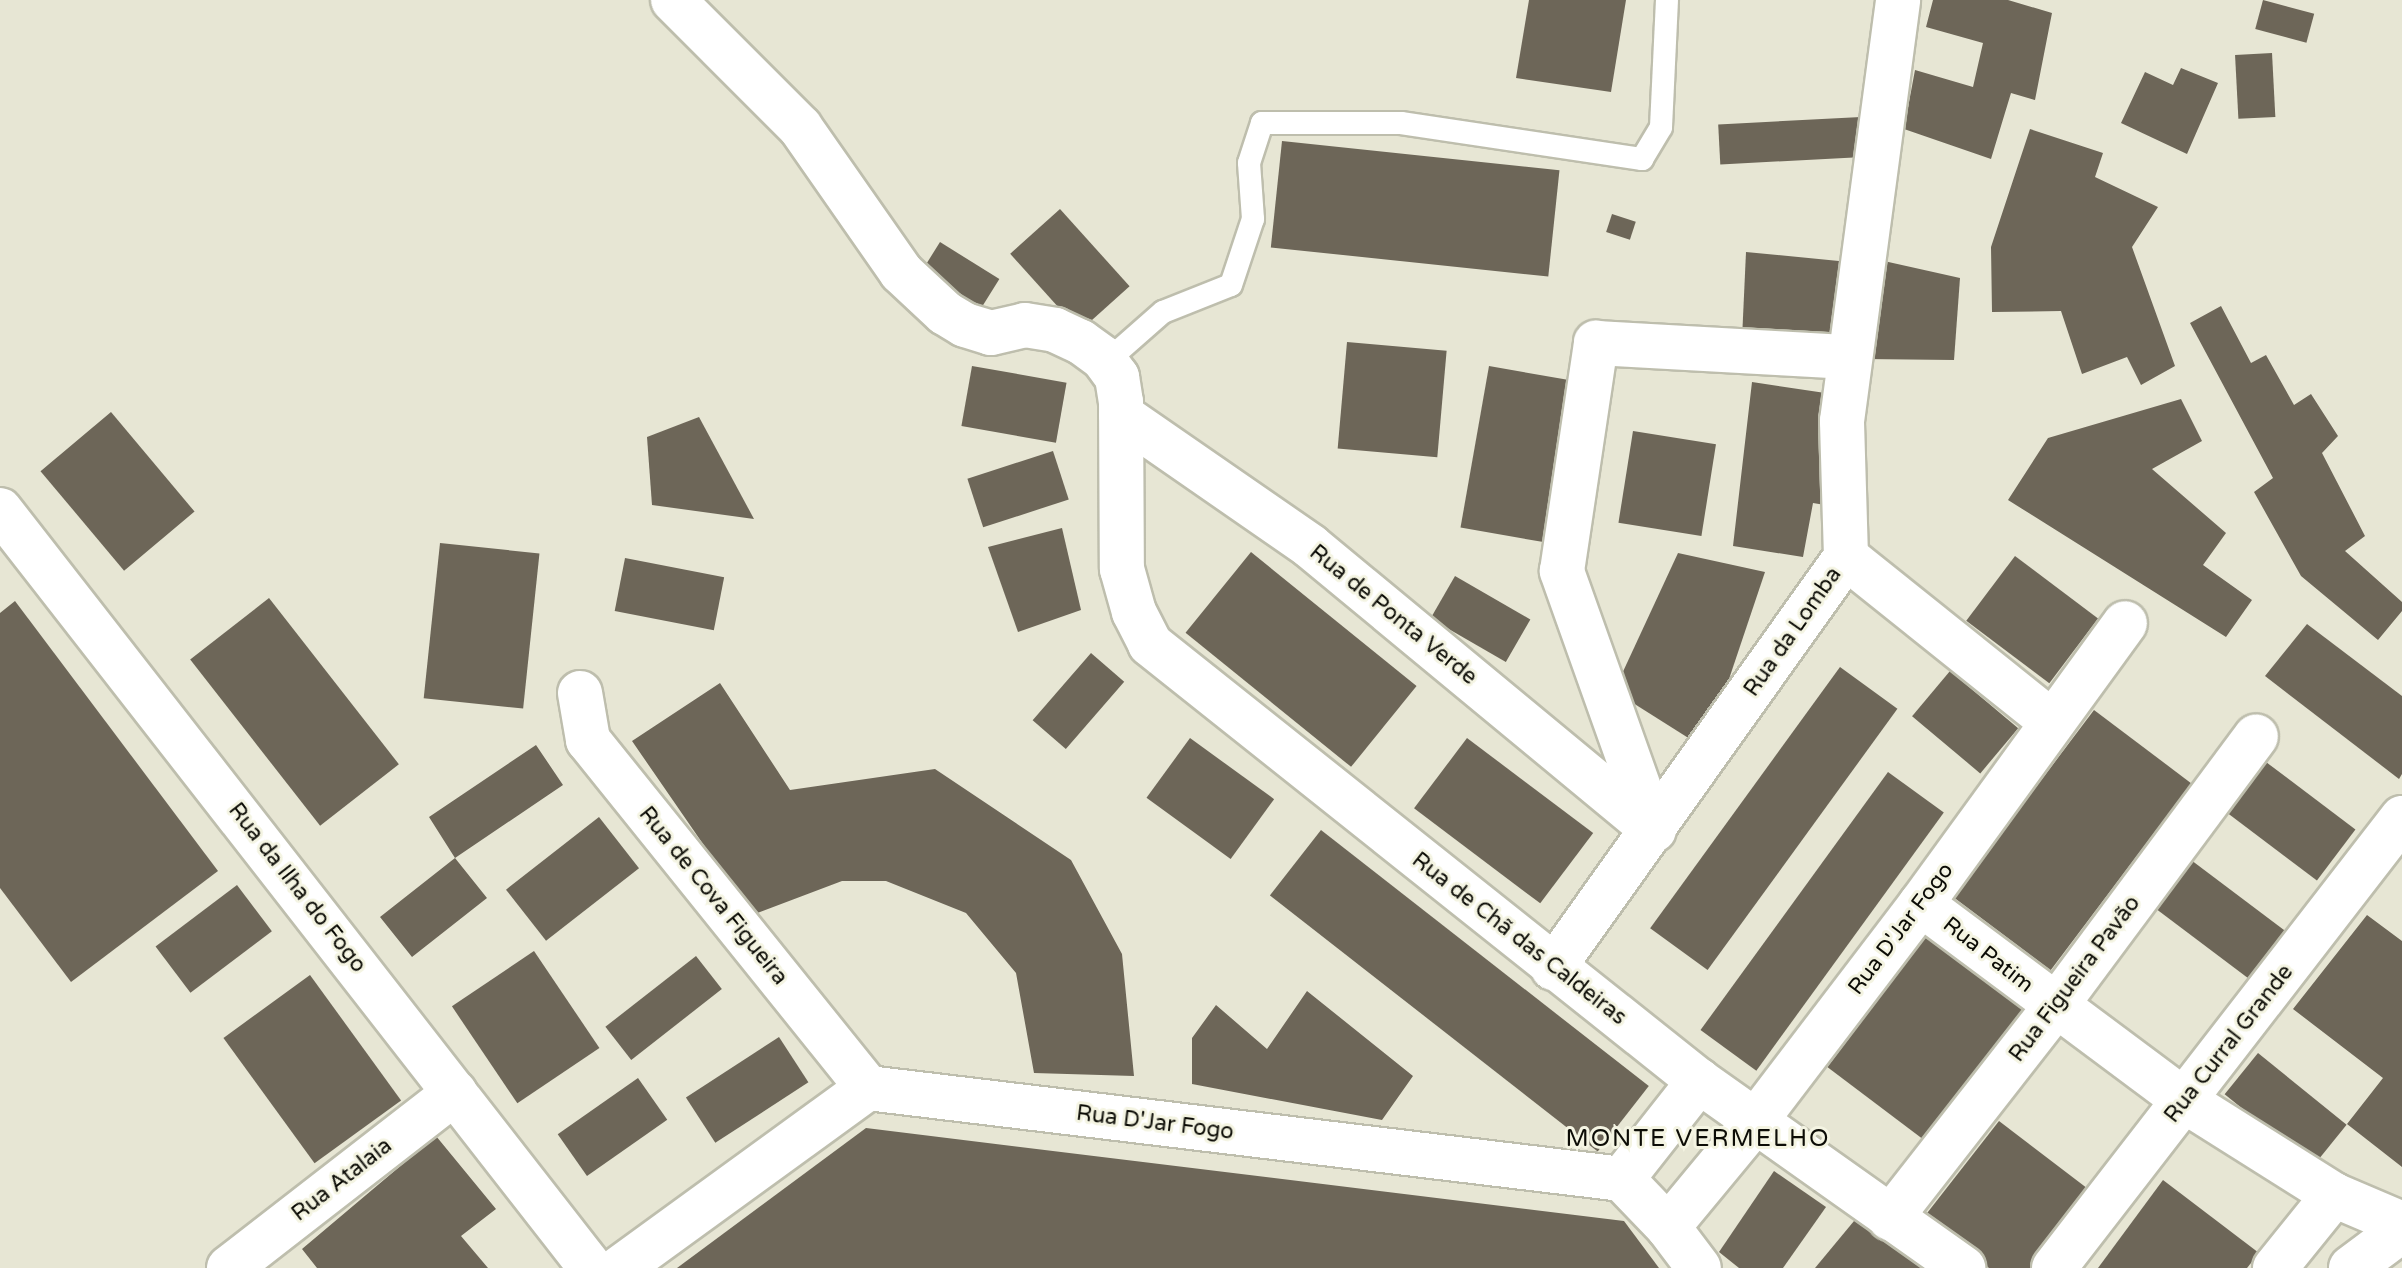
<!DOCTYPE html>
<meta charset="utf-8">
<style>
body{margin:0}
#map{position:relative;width:2402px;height:1268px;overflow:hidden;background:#e7e6d4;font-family:"Varela Round",sans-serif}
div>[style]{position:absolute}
.building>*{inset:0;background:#6d6658;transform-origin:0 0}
.roads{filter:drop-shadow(2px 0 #bebead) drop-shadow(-2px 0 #bebead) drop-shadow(0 2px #bebead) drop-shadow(0 -2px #bebead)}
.service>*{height:22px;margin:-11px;padding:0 11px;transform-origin:11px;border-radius:11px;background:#fff}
.minor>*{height:44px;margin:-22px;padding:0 22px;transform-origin:22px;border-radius:22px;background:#fff}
span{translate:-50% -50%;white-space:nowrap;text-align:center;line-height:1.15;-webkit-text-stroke:6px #f4f4e2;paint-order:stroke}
.street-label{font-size:22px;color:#0c0c06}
.neighbourhood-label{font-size:24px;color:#0c0c06;letter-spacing:2px}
</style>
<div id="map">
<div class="building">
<div style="clip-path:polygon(1529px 0,1626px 0,1611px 92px,1516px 78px)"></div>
<div style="clip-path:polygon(1933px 0,2008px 0,2052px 13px,2035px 100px,2011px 93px,1991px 159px,1904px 129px,1915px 70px,1973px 87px,1983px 43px,1926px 27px)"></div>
<div style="left:2263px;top:0;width:53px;height:30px;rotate:15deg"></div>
<div style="left:2272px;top:53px;width:64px;height:37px;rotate:87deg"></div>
<div style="clip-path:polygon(2181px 68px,2218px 83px,2187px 154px,2121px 123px,2145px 72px,2173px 85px)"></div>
<div style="left:1861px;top:117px;width:40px;height:143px;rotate:87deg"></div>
<div style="clip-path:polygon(2030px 129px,2103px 153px,2095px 177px,2158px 207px,2132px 247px,2175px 366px,2141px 385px,2127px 357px,2082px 374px,2061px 311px,1992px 312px,1991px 247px)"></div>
<div style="left:1282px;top:141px;width:279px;height:107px;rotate:6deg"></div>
<div style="left:1060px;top:209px;width:104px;height:67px;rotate:48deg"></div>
<div style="left:1612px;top:214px;width:25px;height:19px;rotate:18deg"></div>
<div style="left:940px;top:242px;width:70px;height:45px;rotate:32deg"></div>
<div style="clip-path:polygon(1746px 252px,1849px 262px,1838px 336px,1742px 339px)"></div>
<div style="clip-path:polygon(1875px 259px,1960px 278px,1954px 360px,1864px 359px)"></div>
<div style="clip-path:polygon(2221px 306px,2251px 363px,2266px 355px,2294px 405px,2311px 394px,2338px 436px,2322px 453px,2365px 536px,2345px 551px,2402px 602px,2402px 611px,2378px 640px,2301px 576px,2254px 492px,2273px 478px,2190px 323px)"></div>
<div style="left:1347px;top:342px;width:100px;height:107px;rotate:5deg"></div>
<div style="left:972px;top:366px;width:96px;height:61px;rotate:10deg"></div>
<div style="left:1489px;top:366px;width:87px;height:164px;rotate:10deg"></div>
<div style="clip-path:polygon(1752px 382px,1832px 394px,1825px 505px,1813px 503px,1803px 557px,1733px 546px)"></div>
<div style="clip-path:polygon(2181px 399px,2202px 441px,2152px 469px,2226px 533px,2203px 565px,2252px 600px,2226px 637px,2008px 500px,2048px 438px)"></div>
<div style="left:111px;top:412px;width:130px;height:92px;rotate:50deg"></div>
<div style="clip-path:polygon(699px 417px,754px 519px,652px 505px,647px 437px)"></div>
<div style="left:1633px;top:431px;width:84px;height:93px;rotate:9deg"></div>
<div style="left:1053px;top:451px;width:51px;height:90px;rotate:72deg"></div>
<div style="clip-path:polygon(1062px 528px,1081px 610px,1018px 632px,988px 547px)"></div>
<div style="left:440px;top:543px;width:100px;height:156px;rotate:6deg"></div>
<div style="left:1251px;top:552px;width:213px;height:104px;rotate:39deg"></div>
<div style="clip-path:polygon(1678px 553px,1765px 572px,1729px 679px,1690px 739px,1614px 691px)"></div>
<div style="left:2015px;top:556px;width:104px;height:81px;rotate:37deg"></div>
<div style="left:625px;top:558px;width:101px;height:54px;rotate:11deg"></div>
<div style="left:1455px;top:576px;width:87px;height:49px;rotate:30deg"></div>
<div style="left:269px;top:598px;width:211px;height:100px;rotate:52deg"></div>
<div style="clip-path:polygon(15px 601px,218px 871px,71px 982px,0 888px,0 613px)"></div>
<div style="clip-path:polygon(2307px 624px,2402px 696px,2402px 774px,2399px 779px,2265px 676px)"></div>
<div style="left:1091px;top:653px;width:44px;height:89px;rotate:41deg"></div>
<div style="left:1840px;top:667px;width:71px;height:323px;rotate:36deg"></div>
<div style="left:1950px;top:671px;width:89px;height:59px;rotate:40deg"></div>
<div style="clip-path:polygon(720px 683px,790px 790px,935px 769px,1071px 860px,1122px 954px,1134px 1076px,1034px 1073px,1016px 973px,966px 913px,886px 881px,842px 881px,752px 915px,632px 741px)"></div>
<div style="left:2094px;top:710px;width:122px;height:234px;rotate:37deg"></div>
<div style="left:1190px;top:738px;width:104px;height:74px;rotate:36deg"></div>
<div style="left:1467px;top:738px;width:158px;height:88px;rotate:37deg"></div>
<div style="clip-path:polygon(536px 745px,563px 785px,455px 858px,487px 898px,412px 957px,380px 917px,455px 858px,429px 817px)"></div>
<div style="left:2258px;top:756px;width:122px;height:64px;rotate:37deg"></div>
<div style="left:1888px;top:772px;width:69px;height:319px;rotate:36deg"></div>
<div style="left:599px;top:817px;width:65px;height:118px;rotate:52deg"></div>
<div style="left:1321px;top:830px;width:416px;height:83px;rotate:38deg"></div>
<div style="left:2191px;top:860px;width:121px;height:60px;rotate:37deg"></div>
<div style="left:237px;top:885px;width:58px;height:102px;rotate:53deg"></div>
<div style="clip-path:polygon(2367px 915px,2402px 941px,2402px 1167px,2347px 1124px,2383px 1078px,2293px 1009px)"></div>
<div style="left:1929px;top:932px;width:122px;height:169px;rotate:37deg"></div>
<div style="left:534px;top:951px;width:117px;height:99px;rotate:56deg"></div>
<div style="left:696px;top:956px;width:42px;height:115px;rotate:52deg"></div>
<div style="left:310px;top:975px;width:155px;height:107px;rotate:54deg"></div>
<div style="clip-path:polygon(1307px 991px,1413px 1076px,1382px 1120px,1192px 1084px,1192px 1038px,1216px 1005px,1267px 1049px)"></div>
<div style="left:779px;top:1037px;width:54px;height:111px;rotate:57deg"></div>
<div style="left:2258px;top:1053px;width:114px;height:53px;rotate:39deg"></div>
<div style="left:638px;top:1078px;width:51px;height:98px;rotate:55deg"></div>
<div style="clip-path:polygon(1999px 1121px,2096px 1195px,2039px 1268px,1989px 1268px,1924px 1217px)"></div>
<div style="clip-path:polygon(866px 1128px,1624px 1221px,1659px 1268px,677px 1268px)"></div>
<div style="clip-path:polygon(436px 1136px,496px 1209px,461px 1236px,488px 1268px,317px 1268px,302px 1249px)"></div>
<div style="clip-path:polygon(1774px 1171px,1826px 1207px,1783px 1268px,1739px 1268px,1719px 1252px)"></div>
<div style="clip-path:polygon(2163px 1180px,2259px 1253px,2247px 1268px,2098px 1268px)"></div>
<div style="clip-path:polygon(1859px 1215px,1927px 1268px,1815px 1268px)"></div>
</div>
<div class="roads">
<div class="service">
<div style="left:1106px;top:362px;width:76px;rotate:-41.3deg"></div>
<div style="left:1163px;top:312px;width:73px;rotate:-21.7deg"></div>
<div style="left:1231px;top:285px;width:70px;rotate:-71.6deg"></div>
<div style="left:1253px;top:219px;width:56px;rotate:-94.1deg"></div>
<div style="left:1249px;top:163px;width:42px;rotate:-72deg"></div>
<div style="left:1262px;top:123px;width:139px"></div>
<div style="left:1401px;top:123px;width:244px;rotate:8.5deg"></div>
<div style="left:1642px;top:159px;width:37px;rotate:-59deg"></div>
<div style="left:1661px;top:127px;width:127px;rotate:-87.3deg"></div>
</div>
<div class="minor">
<div style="left:673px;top:0;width:180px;rotate:45deg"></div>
<div style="left:800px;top:127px;width:177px;rotate:55.1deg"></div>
<div style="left:901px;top:272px;width:60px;rotate:43deg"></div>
<div style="left:945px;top:313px;width:23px;rotate:31deg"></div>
<div style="left:965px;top:325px;width:27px;rotate:17deg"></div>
<div style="left:991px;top:333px;width:35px;rotate:-13deg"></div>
<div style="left:1025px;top:325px;width:30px;rotate:9deg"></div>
<div style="left:1055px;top:330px;width:29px;rotate:25deg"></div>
<div style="left:1081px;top:342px;width:27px;rotate:36deg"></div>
<div style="left:1103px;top:358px;width:24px;rotate:54deg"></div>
<div style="left:1117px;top:377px;width:25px;rotate:81deg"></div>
<div style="left:1121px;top:402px;width:167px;rotate:89.7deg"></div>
<div style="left:1122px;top:569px;width:45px;rotate:74.4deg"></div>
<div style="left:1134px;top:612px;width:36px;rotate:63deg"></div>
<div style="left:1150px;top:644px;width:702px;rotate:38.52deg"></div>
<div style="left:1699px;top:1081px;width:324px;rotate:35.3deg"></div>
<div style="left:1121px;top:415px;width:230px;rotate:34.7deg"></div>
<div style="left:1310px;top:546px;width:444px;rotate:39.6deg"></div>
<div style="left:0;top:510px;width:961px;rotate:52.06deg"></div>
<div style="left:1846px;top:557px;width:263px;rotate:38.7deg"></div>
<div style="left:580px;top:693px;width:48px;rotate:80.3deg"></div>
<div style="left:588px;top:740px;width:447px;rotate:51.2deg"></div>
<div style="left:1654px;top:830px;width:275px;rotate:-109.6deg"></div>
<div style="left:1562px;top:571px;width:231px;rotate:-81.5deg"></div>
<div style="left:1596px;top:343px;width:254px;rotate:3.2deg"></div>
<div style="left:1921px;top:904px;width:329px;rotate:36.7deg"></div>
<div style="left:2185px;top:1101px;width:176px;rotate:32.2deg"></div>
<div style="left:1553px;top:968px;width:505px;rotate:-54.52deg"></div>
<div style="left:1846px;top:557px;width:136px;rotate:-91.7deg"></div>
<div style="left:1842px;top:421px;width:425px;rotate:-82.4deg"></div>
<div style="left:1622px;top:1179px;width:125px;rotate:-51.8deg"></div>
<div style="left:1622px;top:1179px;width:66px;rotate:46.2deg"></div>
<div style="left:1668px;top:1227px;width:51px;rotate:52.9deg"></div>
<div style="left:1890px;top:1218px;width:268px;rotate:-52deg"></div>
<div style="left:2055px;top:1007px;width:337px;rotate:-53.4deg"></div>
<div style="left:1668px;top:1227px;width:135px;rotate:-50.4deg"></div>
<div style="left:1754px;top:1123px;width:275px;rotate:-52.7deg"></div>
<div style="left:1921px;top:904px;width:347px;rotate:-54deg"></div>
<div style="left:229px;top:1268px;width:286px;rotate:-37.8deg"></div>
<div style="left:620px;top:1268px;width:306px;rotate:-36deg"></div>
<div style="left:868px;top:1088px;width:759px;rotate:6.88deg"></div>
<div style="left:2054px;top:1268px;width:569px;rotate:-52.28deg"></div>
<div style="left:2275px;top:1268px;width:94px;rotate:-51.1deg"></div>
<div style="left:2334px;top:1195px;width:74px;rotate:23.1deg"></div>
<div style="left:2351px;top:1268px;width:64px;rotate:-36.7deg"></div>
</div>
</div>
<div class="street-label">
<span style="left:1393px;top:615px;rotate:39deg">Rua de Ponta Verde</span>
<span style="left:1793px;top:632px;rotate:-55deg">Rua da Lomba</span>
<span style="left:297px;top:888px;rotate:52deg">Rua da Ilha do Fogo</span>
<span style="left:713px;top:896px;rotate:51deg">Rua de Cova Figueira</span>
<span style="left:1901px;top:929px;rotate:-53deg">Rua D'Jar Fogo</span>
<span style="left:1519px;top:939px;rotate:38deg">Rua de Chã das Caldeiras</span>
<span style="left:1988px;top:955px;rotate:38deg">Rua Patim</span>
<span style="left:2075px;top:979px;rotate:-53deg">Rua Figueira Pavão</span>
<span style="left:2229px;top:1044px;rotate:-52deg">Rua Curral Grande</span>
<span style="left:1155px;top:1123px;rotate:7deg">Rua D'Jar Fogo</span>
<span style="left:342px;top:1180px;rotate:-38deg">Rua Atalaia</span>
</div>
<div class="neighbourhood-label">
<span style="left:1698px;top:1139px">MONTE VERMELHO</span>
</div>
</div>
